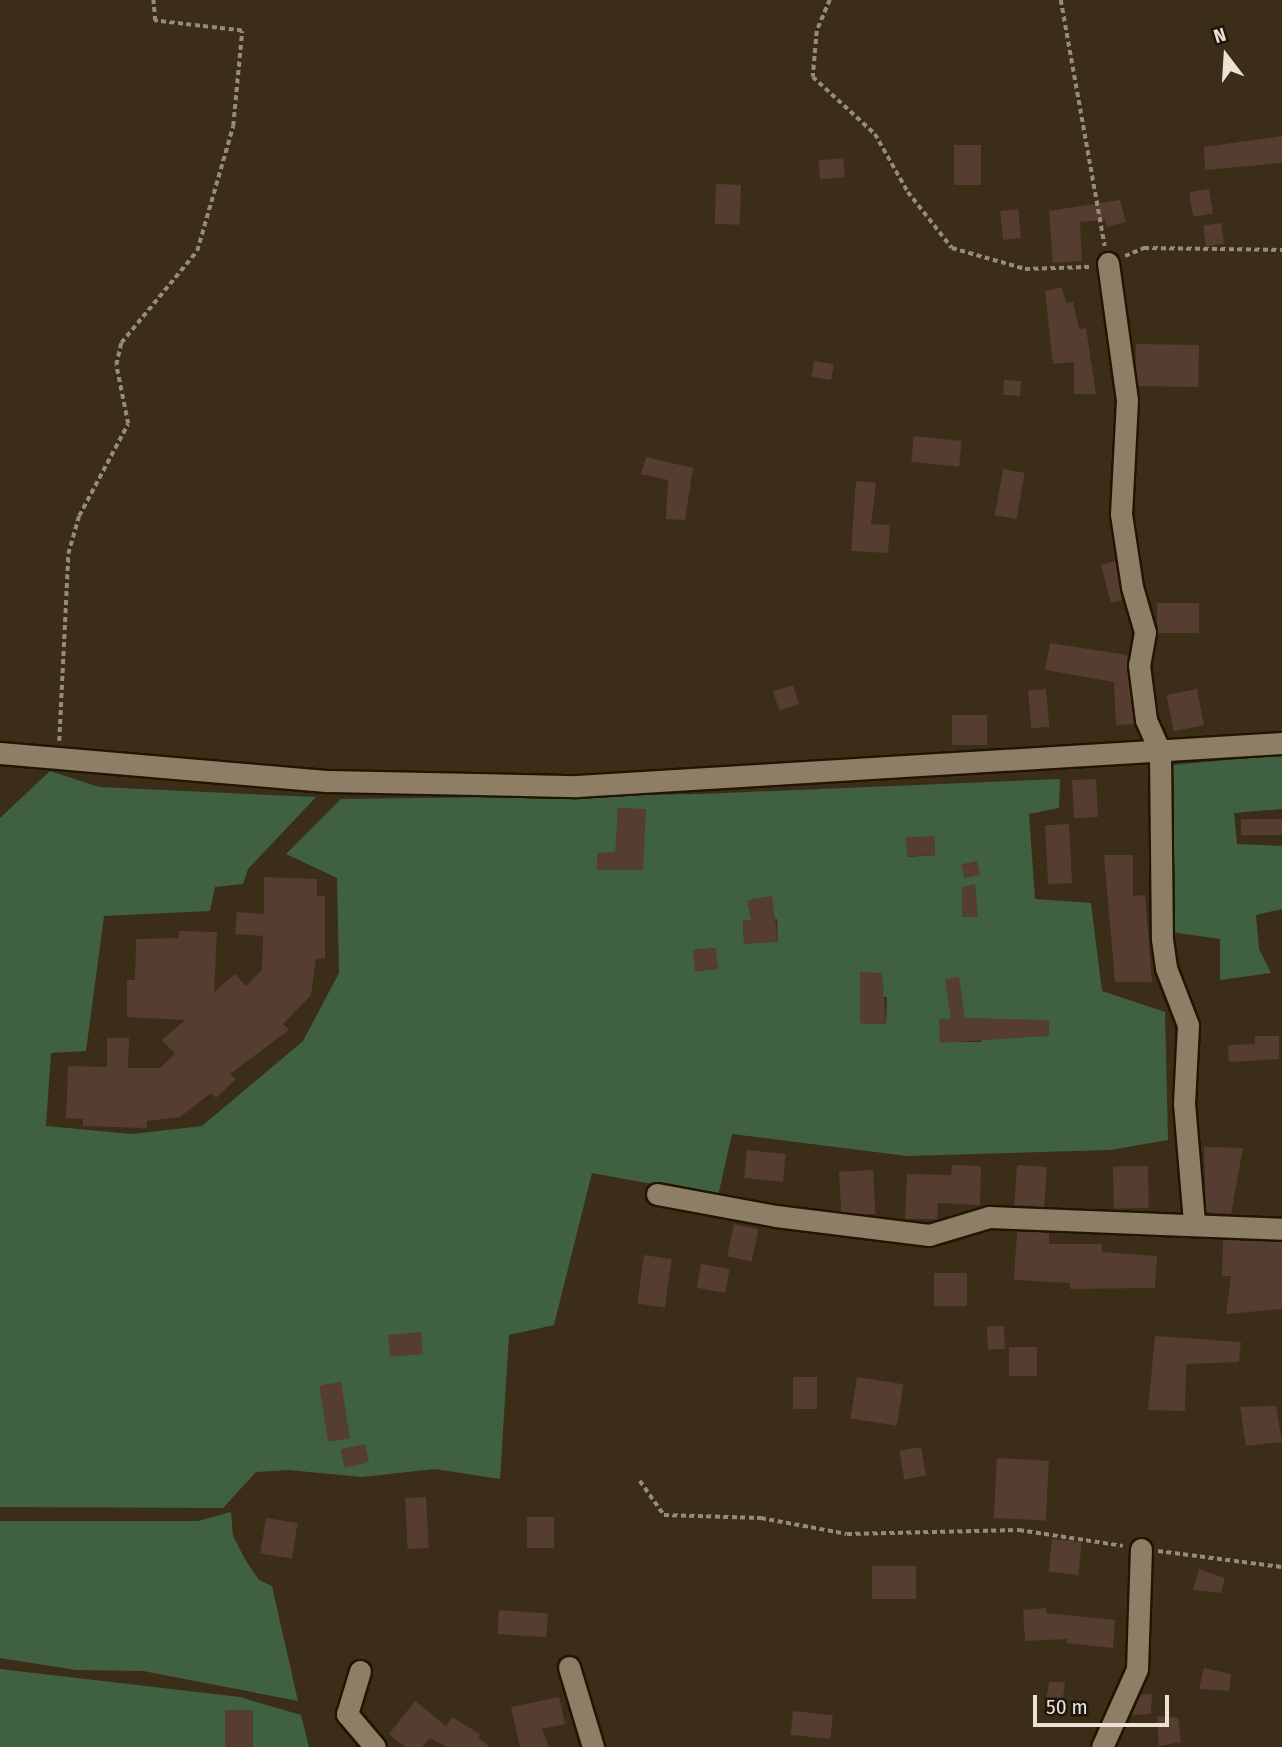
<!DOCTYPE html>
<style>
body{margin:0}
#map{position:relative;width:1282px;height:1747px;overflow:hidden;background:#3b2d18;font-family:"Fira Sans Condensed",sans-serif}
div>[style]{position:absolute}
.green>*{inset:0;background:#3f6141}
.building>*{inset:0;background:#553d31;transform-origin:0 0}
.path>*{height:3.5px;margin-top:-1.75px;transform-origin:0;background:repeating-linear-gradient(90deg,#978c7b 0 5px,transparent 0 8.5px)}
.roads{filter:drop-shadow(2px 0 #221502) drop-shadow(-2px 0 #221502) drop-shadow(0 2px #221502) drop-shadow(0 -2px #221502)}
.street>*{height:21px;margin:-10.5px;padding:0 10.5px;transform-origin:10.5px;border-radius:10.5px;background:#8e7e66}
span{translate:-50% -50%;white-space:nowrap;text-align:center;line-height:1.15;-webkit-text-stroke:7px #1d170d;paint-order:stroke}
.north{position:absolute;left:1191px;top:21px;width:70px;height:70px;-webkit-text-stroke:5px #1d170d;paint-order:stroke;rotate:343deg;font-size:19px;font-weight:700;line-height:28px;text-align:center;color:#ebe2d5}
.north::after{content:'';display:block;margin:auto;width:24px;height:32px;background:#ebe2d5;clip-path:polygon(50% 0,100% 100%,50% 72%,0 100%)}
.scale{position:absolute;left:1033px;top:1695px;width:136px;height:32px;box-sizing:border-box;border:4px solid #ebe2d5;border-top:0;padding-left:9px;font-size:21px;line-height:24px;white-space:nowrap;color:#ebe2d5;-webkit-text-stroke:5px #1d170d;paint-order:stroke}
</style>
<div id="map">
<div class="green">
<div style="clip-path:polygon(1282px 755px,1282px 809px,1234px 813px,1237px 844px,1282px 846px,1282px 909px,1256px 915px,1259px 949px,1271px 973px,1220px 980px,1220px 939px,1171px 932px,1173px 765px)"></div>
<div style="clip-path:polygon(evenodd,50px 771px,99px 787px,316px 797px,248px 869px,243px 884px,215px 887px,210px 911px,104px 916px,86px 1051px,51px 1053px,46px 1126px,132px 1134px,202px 1126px,303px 1041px,339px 973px,337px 878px,286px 854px,341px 799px,700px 794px,1060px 779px,1059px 808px,1029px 814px,1035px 899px,1091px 903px,1102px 991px,1165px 1012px,1168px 1140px,1110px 1150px,907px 1156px,732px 1134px,718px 1196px,592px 1173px,554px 1325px,509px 1335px,500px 1479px,435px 1469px,362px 1477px,288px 1470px,256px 1472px,223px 1508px,0 1507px,0 818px,50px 771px,618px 808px,645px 810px,616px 846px,618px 808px,50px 771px,934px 837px,935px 855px,908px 857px,907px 838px,934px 837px,50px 771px,642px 852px,642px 870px,597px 870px,597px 853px,642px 852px,50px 771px,777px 919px,778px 941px,744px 943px,743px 921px,777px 919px,50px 771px,715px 948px,718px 969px,696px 971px,694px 950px,715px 948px,50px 771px,861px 996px,887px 997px,886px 1024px,860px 1023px,861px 996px,50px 771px,980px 1018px,981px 1042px,940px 1042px,940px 1019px,980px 1018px,50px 771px,1007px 1020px,1048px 1020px,1049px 1036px,1007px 1037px,1007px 1020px)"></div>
<div style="clip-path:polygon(231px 1512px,233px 1536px,246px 1561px,259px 1580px,272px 1586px,298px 1701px,143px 1671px,76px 1670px,0 1658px,0 1521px,198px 1521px)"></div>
<div style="clip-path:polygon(0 1669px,240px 1697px,301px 1715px,309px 1747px,0 1747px)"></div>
</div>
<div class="building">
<div style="clip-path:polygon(1282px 136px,1282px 163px,1205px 170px,1204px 147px)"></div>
<div style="left:954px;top:145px;width:27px;height:40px"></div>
<div style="left:843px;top:158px;width:19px;height:25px;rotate:84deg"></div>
<div style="left:716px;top:184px;width:25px;height:40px;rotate:2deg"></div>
<div style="left:1209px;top:189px;width:25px;height:20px;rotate:81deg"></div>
<div style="clip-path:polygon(1120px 200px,1126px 222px,1107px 227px,1105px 220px,1080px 222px,1082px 261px,1053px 263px,1049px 211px)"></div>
<div style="left:1018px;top:209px;width:29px;height:18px;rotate:84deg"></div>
<div style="left:1221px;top:223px;width:21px;height:18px;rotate:82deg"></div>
<div style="clip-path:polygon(1062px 287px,1066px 303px,1073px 302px,1079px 329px,1086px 328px,1096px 394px,1074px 394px,1074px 362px,1053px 364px,1045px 291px)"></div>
<div style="left:1199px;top:345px;width:42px;height:63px;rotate:91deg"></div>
<div style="left:814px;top:361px;width:20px;height:16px;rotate:9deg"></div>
<div style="left:1004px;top:380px;width:17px;height:15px;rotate:3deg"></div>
<div style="left:914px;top:436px;width:48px;height:26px;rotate:6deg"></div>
<div style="clip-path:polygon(646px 457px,693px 468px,685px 520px,666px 519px,668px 480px,641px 474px)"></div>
<div style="left:1003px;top:469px;width:22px;height:47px;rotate:10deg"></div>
<div style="clip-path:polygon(856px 481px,876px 483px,871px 524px,890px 525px,888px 553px,851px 551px)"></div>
<div style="clip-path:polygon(1115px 561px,1122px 600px,1111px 603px,1101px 565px)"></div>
<div style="left:1157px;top:603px;width:42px;height:30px"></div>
<div style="clip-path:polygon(1050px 643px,1127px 655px,1134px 724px,1116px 725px,1114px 682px,1045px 670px)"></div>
<div style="left:793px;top:685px;width:20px;height:21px;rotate:72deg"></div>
<div style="left:1046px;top:689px;width:38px;height:18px;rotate:85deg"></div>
<div style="left:1197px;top:689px;width:37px;height:31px;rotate:79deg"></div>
<div style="left:952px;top:715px;width:35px;height:30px"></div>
<div style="left:1096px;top:779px;width:38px;height:24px;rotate:87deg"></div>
<div style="clip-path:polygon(618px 808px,646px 809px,643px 870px,597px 870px,597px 853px,615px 853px)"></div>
<div style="left:1241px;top:819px;width:41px;height:16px"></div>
<div style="left:1069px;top:824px;width:59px;height:24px;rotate:87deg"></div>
<div style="left:934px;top:836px;width:19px;height:28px;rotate:87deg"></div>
<div style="clip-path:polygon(1104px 855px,1133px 855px,1133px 896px,1145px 895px,1152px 982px,1115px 982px)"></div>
<div style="left:977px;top:861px;width:14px;height:16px;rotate:78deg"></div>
<div style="clip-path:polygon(264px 877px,317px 879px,317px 896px,325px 896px,325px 958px,316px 959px,311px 995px,283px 1024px,289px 1030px,230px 1074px,236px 1079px,216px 1098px,211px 1093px,180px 1117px,147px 1121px,147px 1128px,83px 1126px,83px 1119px,66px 1118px,68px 1066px,107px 1067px,107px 1038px,129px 1038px,128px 1068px,160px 1068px,175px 1054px,162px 1040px,185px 1020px,127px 1017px,127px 980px,135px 980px,136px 939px,179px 938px,179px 931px,217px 932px,214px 992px,235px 974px,246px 986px,262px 970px,263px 936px,235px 934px,237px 912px,264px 914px)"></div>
<div style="clip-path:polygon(975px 884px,978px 917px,962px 917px,962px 887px)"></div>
<div style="clip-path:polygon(772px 896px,778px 942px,744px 944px,743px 921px,751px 920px,747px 900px)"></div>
<div style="left:716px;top:948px;width:21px;height:23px;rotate:85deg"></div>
<div style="clip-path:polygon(860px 972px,882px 973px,886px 1024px,860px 1023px)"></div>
<div style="clip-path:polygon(959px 977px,965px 1018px,1049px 1020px,1049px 1036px,940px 1043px,939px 1019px,951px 1019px,945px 979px)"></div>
<div style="clip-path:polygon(1255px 1036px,1279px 1036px,1279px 1059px,1229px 1062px,1228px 1045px,1255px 1044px)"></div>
<div style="clip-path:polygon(1204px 1147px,1243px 1148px,1231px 1214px,1206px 1212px)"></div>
<div style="left:747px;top:1150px;width:39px;height:28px;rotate:6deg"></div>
<div style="clip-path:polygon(952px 1165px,981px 1166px,980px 1205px,938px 1203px,937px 1219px,905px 1219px,907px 1174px,951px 1175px)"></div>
<div style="left:1017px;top:1165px;width:30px;height:40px;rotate:4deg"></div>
<div style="left:1148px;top:1166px;width:42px;height:35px;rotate:89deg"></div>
<div style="left:873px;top:1170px;width:44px;height:34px;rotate:87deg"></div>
<div style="left:734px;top:1224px;width:25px;height:33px;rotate:12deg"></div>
<div style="clip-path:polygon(1017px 1231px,1049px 1233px,1049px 1244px,1102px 1244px,1102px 1252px,1157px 1256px,1155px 1288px,1070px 1289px,1070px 1283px,1014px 1280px)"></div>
<div style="clip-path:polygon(1223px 1240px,1282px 1242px,1282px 1309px,1226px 1314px,1231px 1276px,1222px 1276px)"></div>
<div style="left:644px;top:1255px;width:28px;height:49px;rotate:8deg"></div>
<div style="left:701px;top:1264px;width:29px;height:24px;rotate:10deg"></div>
<div style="left:934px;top:1273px;width:33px;height:33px"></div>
<div style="left:1004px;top:1326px;width:23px;height:17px;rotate:88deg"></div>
<div style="left:421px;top:1332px;width:22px;height:33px;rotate:85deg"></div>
<div style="clip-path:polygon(1155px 1336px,1241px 1342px,1239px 1362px,1186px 1364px,1185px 1411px,1148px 1410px)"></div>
<div style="left:1009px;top:1347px;width:28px;height:29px"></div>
<div style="left:817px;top:1377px;width:32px;height:24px;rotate:90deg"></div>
<div style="left:857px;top:1377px;width:47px;height:42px;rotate:9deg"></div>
<div style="left:341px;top:1382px;width:57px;height:22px;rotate:81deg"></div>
<div style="clip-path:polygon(1276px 1406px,1282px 1442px,1246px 1446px,1240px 1407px)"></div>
<div style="left:365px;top:1444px;width:19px;height:25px;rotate:78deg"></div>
<div style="left:921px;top:1447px;width:29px;height:22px;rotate:80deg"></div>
<div style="left:997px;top:1458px;width:52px;height:60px;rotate:3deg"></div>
<div style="left:426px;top:1497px;width:51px;height:21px;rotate:87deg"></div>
<div style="left:554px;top:1517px;width:31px;height:27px;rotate:90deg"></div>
<div style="left:266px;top:1518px;width:32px;height:36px;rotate:9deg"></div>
<div style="left:1052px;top:1539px;width:30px;height:33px;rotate:6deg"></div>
<div style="left:872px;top:1566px;width:44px;height:33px"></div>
<div style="clip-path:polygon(1199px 1569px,1225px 1578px,1221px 1593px,1193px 1590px)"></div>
<div style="clip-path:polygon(1046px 1608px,1046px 1613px,1115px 1620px,1113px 1648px,1067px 1643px,1067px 1639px,1025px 1641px,1023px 1610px)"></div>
<div style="left:499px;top:1610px;width:49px;height:24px;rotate:4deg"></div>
<div style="clip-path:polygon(1204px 1668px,1231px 1674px,1229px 1691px,1199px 1689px)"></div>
<div style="clip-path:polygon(1049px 1682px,1065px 1682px,1062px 1706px,1045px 1706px)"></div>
<div style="clip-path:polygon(1152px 1694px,1151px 1714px,1131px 1715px,1140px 1695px)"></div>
<div style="clip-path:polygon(559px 1697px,565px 1724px,542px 1729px,549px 1747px,520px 1747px,511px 1707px)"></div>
<div style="clip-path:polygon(415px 1701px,446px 1726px,452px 1717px,480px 1734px,478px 1738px,490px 1747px,446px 1747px,430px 1738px,422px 1747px,405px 1747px,389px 1734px)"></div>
<div style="left:225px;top:1710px;width:28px;height:37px"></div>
<div style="left:793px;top:1711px;width:40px;height:24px;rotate:6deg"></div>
<div style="clip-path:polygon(1157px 1716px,1178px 1718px,1181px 1742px,1159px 1746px)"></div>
</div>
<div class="path">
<div style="left:830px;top:0;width:34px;rotate:113deg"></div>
<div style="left:817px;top:31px;width:46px;rotate:95deg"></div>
<div style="left:813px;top:77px;width:84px;rotate:42.6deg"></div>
<div style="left:875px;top:134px;width:67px;rotate:60.4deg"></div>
<div style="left:908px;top:192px;width:71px;rotate:51.8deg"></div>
<div style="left:952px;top:248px;width:76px;rotate:16deg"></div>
<div style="left:1025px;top:269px;width:64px;rotate:-1.8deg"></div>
<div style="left:1061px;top:0;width:250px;rotate:79.9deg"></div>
<div style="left:1125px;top:256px;width:21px;rotate:-23deg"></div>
<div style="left:1144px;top:248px;width:138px;rotate:0.8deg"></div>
<div style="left:59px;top:741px;width:187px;rotate:-87.2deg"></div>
<div style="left:68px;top:554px;width:40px;rotate:-74deg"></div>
<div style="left:79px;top:516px;width:104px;rotate:-62deg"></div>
<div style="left:128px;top:424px;width:60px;rotate:-101.5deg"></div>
<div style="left:116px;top:365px;width:23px;rotate:-77deg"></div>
<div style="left:121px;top:343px;width:119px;rotate:-50.4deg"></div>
<div style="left:197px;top:251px;width:130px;rotate:-73.9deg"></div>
<div style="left:233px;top:126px;width:95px;rotate:-84.6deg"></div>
<div style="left:242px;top:31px;width:88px;rotate:-173.4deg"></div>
<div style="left:155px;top:21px;width:21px;rotate:-95deg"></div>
<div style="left:640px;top:1481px;width:42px;rotate:54.8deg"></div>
<div style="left:664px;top:1515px;width:97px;rotate:1.8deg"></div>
<div style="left:761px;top:1518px;width:87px;rotate:10.5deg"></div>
<div style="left:847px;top:1534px;width:172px;rotate:-1.3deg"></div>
<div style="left:1019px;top:1530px;width:105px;rotate:8.7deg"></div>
<div style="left:1158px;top:1551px;width:125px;rotate:7.4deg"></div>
</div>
<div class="roads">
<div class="street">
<div style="left:1108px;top:263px;width:138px;rotate:82.1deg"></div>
<div style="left:1127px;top:400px;width:114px;rotate:93deg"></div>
<div style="left:1121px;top:514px;width:74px;rotate:81.4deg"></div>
<div style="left:1132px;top:587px;width:47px;rotate:73.9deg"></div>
<div style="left:1145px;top:632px;width:34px;rotate:100deg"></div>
<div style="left:1139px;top:665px;width:55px;rotate:82.7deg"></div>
<div style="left:1146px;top:720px;width:35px;rotate:66deg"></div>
<div style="left:1160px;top:752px;width:187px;rotate:89.4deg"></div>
<div style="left:1162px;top:939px;width:29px;rotate:82deg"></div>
<div style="left:1166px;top:968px;width:61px;rotate:68.9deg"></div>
<div style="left:1188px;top:1025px;width:78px;rotate:92.9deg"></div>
<div style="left:1184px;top:1103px;width:118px;rotate:85.2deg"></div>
<div style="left:0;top:753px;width:330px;rotate:4.9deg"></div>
<div style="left:329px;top:781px;width:248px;rotate:1.2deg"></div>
<div style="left:577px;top:786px;width:706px;rotate:-3.49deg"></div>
<div style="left:657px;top:1194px;width:121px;rotate:10.5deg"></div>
<div style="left:776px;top:1216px;width:154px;rotate:7.1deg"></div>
<div style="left:929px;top:1235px;width:63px;rotate:-16.7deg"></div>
<div style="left:989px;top:1217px;width:293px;rotate:2.3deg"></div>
<div style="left:569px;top:1667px;width:84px;rotate:73.3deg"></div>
<div style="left:360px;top:1671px;width:45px;rotate:106.8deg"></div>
<div style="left:347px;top:1714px;width:43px;rotate:49.7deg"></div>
<div style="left:1102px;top:1747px;width:85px;rotate:-65.8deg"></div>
<div style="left:1137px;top:1669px;width:120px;rotate:-88.1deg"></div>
</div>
</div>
<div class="north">N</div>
<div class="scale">50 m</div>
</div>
